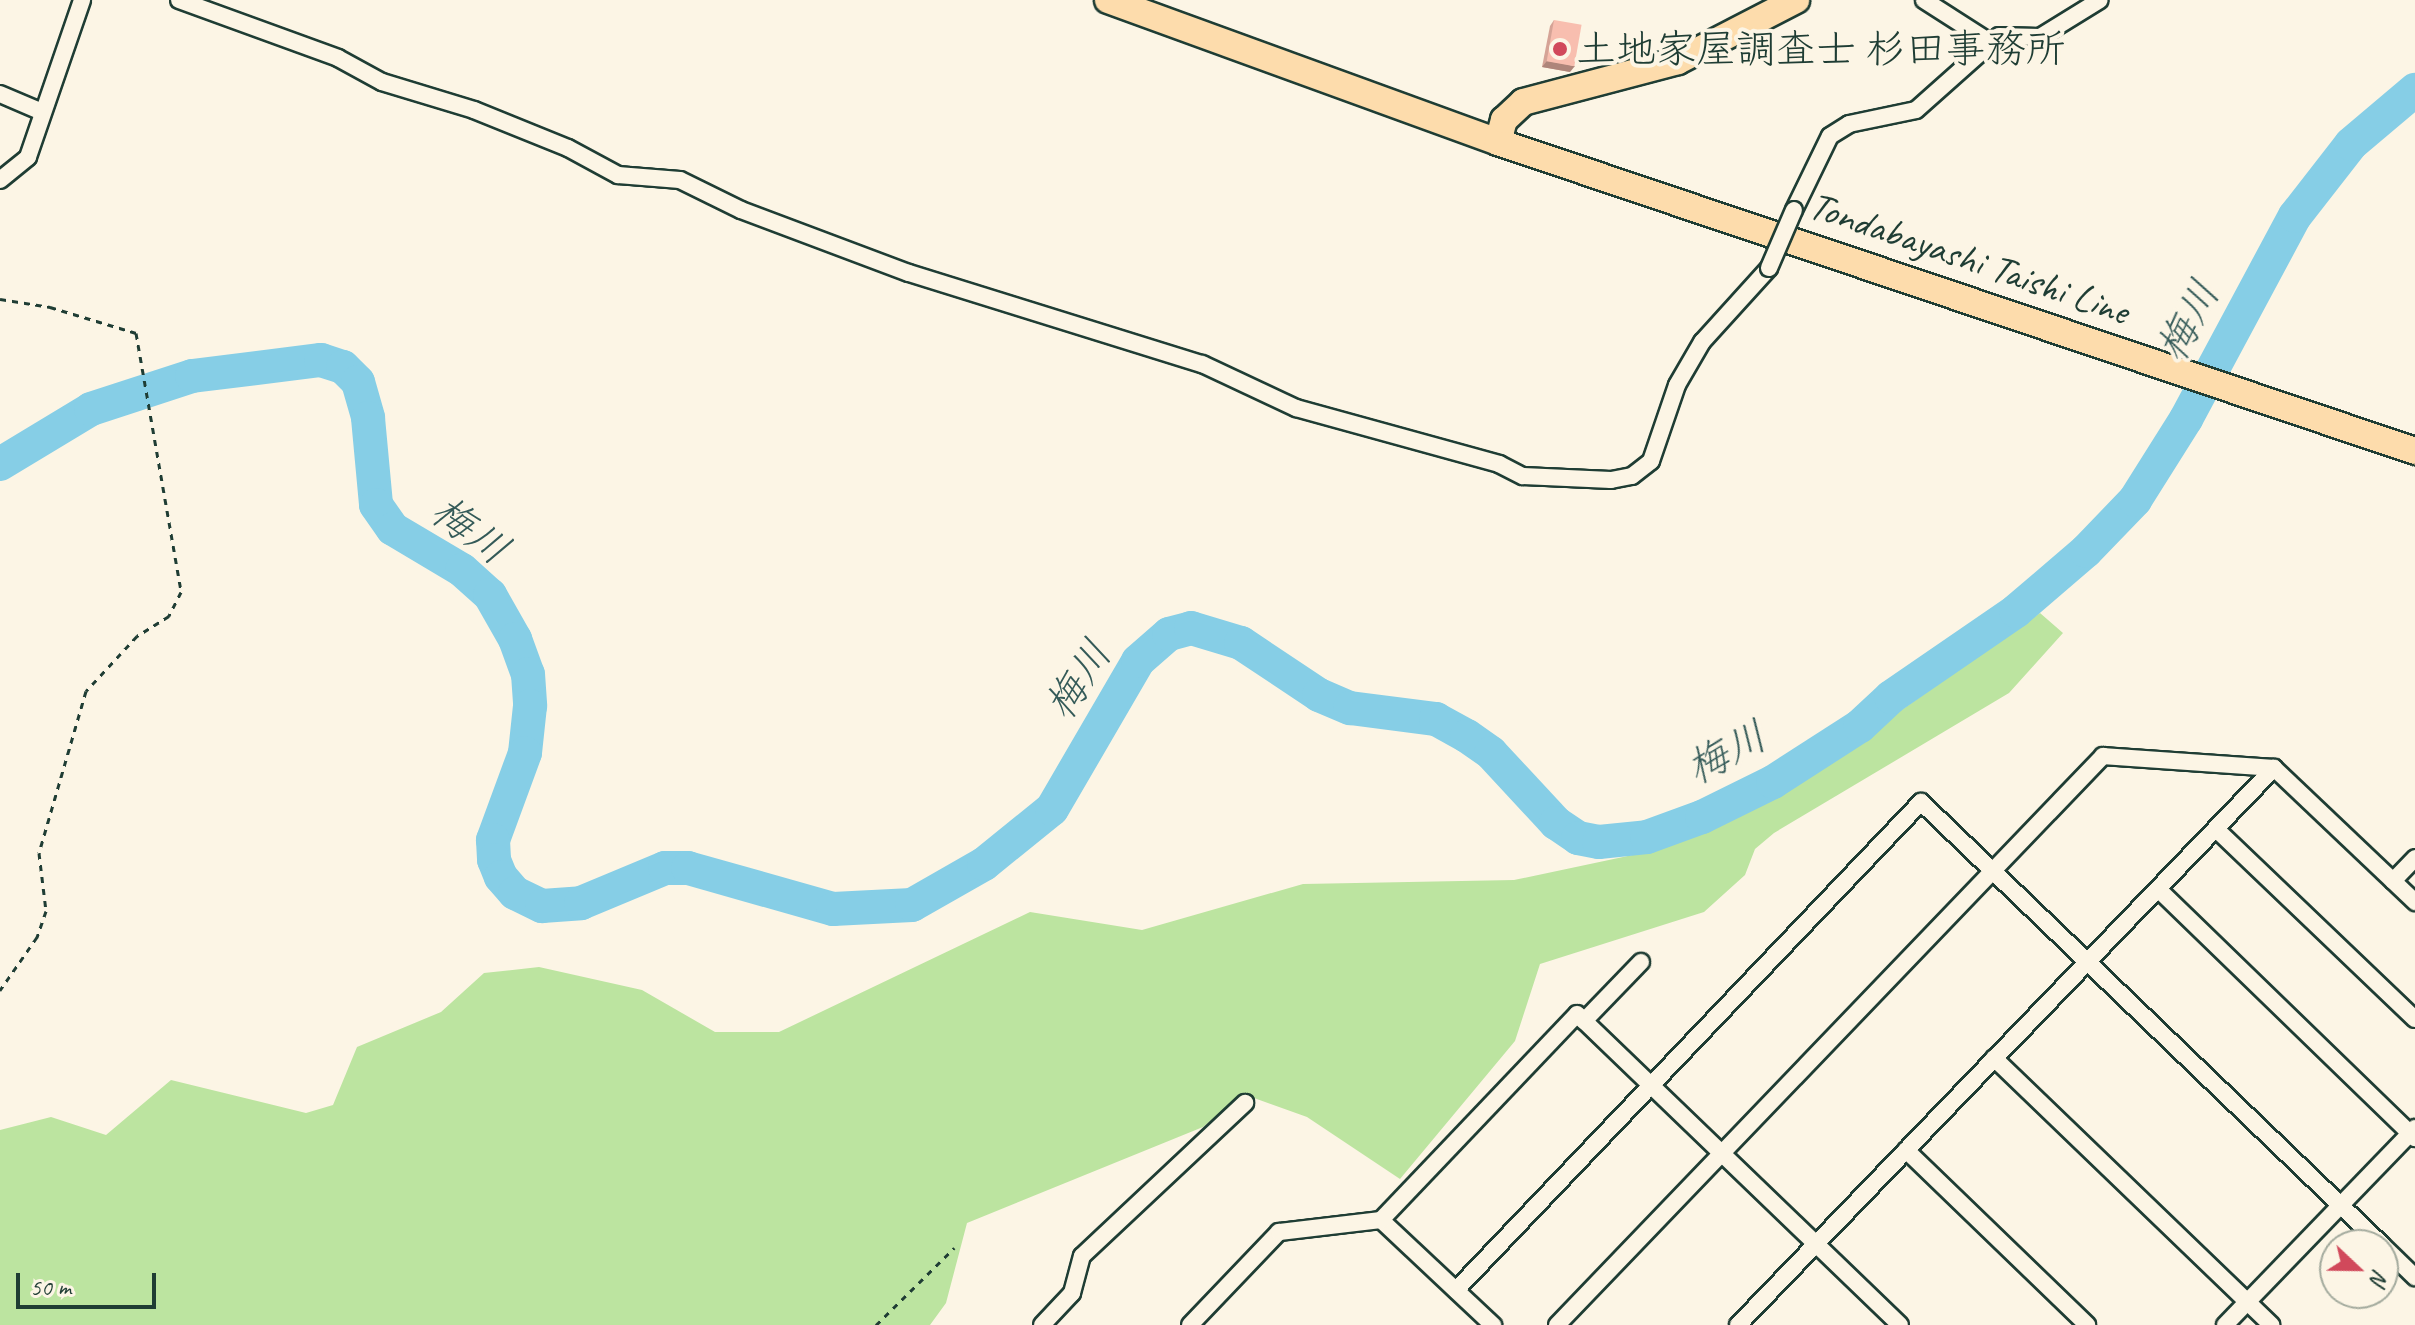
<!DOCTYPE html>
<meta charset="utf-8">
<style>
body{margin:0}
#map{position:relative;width:2415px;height:1325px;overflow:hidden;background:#fcf5e5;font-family:Caveat,"Klee One",sans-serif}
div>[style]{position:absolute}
.green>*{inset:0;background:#bce4a0}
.river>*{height:34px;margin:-17px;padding:0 17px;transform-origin:17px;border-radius:17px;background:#86cee6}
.path>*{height:3px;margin-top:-1.5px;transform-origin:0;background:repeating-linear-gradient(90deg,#1f3d34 0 6px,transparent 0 12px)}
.roads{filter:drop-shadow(2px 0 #1f3d34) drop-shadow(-2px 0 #1f3d34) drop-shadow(0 2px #1f3d34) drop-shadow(0 -2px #1f3d34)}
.minor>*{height:16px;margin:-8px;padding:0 8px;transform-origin:8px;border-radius:8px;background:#fcf5e5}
.primary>*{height:26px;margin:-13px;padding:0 13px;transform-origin:13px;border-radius:13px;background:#fddcac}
.bridges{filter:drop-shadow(2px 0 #1f3d34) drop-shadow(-2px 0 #1f3d34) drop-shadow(0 2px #1f3d34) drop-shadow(0 -2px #1f3d34)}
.minor-bridge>*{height:16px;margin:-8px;padding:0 8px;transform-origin:8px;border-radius:8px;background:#fcf5e5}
.wall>*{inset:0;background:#d5a396}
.shaded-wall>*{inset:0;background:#ae857a}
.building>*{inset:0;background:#f8beaf;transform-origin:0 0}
.dots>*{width:22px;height:22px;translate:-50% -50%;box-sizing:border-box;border:4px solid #fcf5e5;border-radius:50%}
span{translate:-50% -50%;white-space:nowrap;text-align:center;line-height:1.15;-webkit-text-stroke:8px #fcf5e5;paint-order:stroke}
.poi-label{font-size:40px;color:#1f3d34}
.left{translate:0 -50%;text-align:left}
.street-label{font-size:40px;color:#1f3d34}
.water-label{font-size:42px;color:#345a58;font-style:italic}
.north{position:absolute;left:2319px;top:1229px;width:80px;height:80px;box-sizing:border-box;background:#fcf5e5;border:2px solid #a4ab9e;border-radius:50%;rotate:112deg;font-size:22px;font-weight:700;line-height:32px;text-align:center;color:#1f3d34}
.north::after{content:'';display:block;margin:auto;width:28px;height:36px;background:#d1495b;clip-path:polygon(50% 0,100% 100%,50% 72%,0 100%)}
.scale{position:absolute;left:16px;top:1273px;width:140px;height:36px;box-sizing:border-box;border:4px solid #1f3d34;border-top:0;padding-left:10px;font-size:24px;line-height:28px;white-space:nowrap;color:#1f3d34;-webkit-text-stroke:6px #fcf5e5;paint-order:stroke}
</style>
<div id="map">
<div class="green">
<div style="clip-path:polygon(2040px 613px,2063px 633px,2009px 693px,1774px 833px,1755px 849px,1745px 875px,1704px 912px,1540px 964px,1515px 1041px,1400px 1179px,1307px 1117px,1243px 1094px,1203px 1127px,967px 1223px,946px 1303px,930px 1325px,0 1325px,0 1130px,51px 1117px,106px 1135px,171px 1080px,306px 1113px,333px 1105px,357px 1047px,441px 1012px,484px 973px,539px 967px,642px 990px,715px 1032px,779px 1032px,1030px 912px,1142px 930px,1303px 884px,1514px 880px,1656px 850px,1803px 779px)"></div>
</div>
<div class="river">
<div style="left:0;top:464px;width:106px;rotate:-31.1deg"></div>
<div style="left:91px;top:409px;width:106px;rotate:-18.1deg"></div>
<div style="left:192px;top:376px;width:130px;rotate:-7.1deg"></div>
<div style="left:321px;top:360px;width:23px;rotate:18deg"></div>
<div style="left:343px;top:367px;width:21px;rotate:45deg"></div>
<div style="left:358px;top:382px;width:37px;rotate:74deg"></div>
<div style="left:368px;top:418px;width:87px;rotate:84.7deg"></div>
<div style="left:376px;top:505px;width:29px;rotate:55deg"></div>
<div style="left:393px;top:529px;width:80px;rotate:30.7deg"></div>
<div style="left:462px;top:570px;width:38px;rotate:42deg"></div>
<div style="left:490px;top:595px;width:51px;rotate:60.4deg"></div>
<div style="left:515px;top:639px;width:37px;rotate:70deg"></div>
<div style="left:528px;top:674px;width:32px;rotate:86deg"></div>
<div style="left:530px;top:706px;width:47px;rotate:96.1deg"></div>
<div style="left:525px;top:753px;width:93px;rotate:110.2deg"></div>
<div style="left:493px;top:840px;width:20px;rotate:87deg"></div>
<div style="left:494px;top:860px;width:18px;rotate:68deg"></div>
<div style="left:501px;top:877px;width:21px;rotate:49deg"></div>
<div style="left:515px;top:893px;width:30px;rotate:26deg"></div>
<div style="left:542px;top:906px;width:39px;rotate:-4deg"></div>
<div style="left:581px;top:903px;width:91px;rotate:-22.6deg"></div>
<div style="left:665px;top:868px;width:23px"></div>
<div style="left:688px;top:868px;width:151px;rotate:15.8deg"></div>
<div style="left:833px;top:909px;width:79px;rotate:-2.9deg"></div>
<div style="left:912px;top:905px;width:83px;rotate:-29.7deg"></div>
<div style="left:984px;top:864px;width:87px;rotate:-39deg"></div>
<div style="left:1052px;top:809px;width:171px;rotate:-59.8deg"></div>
<div style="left:1138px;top:661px;width:41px;rotate:-41.1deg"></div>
<div style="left:1169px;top:634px;width:23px;rotate:-15deg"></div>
<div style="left:1191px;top:628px;width:52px;rotate:16.7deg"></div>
<div style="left:1241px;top:643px;width:94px;rotate:33.7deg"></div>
<div style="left:1319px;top:695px;width:34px;rotate:23deg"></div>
<div style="left:1350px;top:708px;width:87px;rotate:7.3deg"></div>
<div style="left:1436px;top:719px;width:35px;rotate:29deg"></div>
<div style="left:1467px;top:736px;width:29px;rotate:35deg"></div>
<div style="left:1491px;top:753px;width:96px;rotate:47.1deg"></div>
<div style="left:1556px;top:823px;width:27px;rotate:34deg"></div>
<div style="left:1578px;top:838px;width:21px;rotate:11deg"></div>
<div style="left:1599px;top:842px;width:48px;rotate:-5.9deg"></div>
<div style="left:1647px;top:837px;width:59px;rotate:-20deg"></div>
<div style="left:1702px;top:817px;width:79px;rotate:-26.2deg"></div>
<div style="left:1773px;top:782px;width:103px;rotate:-32.8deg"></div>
<div style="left:1860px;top:726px;width:42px;rotate:-43.1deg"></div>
<div style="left:1891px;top:697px;width:152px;rotate:-34.5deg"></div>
<div style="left:2016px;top:611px;width:92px;rotate:-40.6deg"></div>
<div style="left:2086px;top:551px;width:71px;rotate:-46.1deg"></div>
<div style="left:2135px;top:500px;width:96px;rotate:-57.8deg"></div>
<div style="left:2186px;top:419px;width:230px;rotate:-61.8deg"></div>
<div style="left:2295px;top:216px;width:91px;rotate:-52.1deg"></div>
<div style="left:2351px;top:144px;width:84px;rotate:-40.2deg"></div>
</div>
<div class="path">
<div style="left:0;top:299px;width:51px;rotate:9.1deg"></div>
<div style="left:50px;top:307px;width:90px;rotate:16.8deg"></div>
<div style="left:136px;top:333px;width:263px;rotate:80.1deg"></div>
<div style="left:181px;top:592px;width:27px;rotate:117deg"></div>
<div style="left:169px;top:616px;width:38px;rotate:148deg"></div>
<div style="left:137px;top:636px;width:75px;rotate:132.8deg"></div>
<div style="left:86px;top:691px;width:169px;rotate:106.2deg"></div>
<div style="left:39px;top:853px;width:58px;rotate:83.1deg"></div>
<div style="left:46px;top:911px;width:28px;rotate:109deg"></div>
<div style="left:37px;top:937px;width:65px;rotate:124.9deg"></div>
<div style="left:876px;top:1325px;width:110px;rotate:-44.6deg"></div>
</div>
<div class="roads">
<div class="minor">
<div style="left:179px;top:0;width:169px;rotate:20deg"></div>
<div style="left:338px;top:58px;width:50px;rotate:28.6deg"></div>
<div style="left:382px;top:82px;width:96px;rotate:16.9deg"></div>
<div style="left:474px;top:110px;width:101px;rotate:22deg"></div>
<div style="left:568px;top:148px;width:57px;rotate:28.4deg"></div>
<div style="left:618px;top:175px;width:62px;rotate:4.6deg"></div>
<div style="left:680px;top:180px;width:68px;rotate:26.2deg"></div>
<div style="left:741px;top:210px;width:179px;rotate:20.6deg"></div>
<div style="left:909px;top:273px;width:307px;rotate:17.3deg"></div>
<div style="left:1202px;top:364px;width:104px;rotate:25.1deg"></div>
<div style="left:1296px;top:408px;width:211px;rotate:15.4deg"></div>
<div style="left:1499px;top:464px;width:27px;rotate:27deg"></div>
<div style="left:1523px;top:476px;width:88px;rotate:2.6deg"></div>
<div style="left:1611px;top:480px;width:21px;rotate:-11deg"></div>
<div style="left:1632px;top:476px;width:24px;rotate:-38deg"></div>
<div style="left:1651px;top:461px;width:80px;rotate:-71.1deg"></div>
<div style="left:1677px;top:385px;width:50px;rotate:-59.8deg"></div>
<div style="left:1702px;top:342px;width:100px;rotate:-47.8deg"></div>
<div style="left:1924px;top:0;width:80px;rotate:32.7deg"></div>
<div style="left:0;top:94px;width:43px;rotate:23deg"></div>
<div style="left:0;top:180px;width:36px;rotate:-39deg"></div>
<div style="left:28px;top:157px;width:166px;rotate:-71deg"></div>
<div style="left:1794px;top:210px;width:82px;rotate:-64.1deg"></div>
<div style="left:1830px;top:136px;width:22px;rotate:-32deg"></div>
<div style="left:1849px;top:124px;width:68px;rotate:-11.8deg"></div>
<div style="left:1916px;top:110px;width:111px;rotate:-41.7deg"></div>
<div style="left:1999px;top:36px;width:41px;rotate:1.4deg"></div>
<div style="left:2040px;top:37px;width:70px;rotate:-31.7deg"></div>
<div style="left:2216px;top:829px;width:275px;rotate:43.7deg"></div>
<div style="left:2393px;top:881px;width:32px;rotate:-46deg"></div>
<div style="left:2158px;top:889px;width:358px;rotate:44.1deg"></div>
<div style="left:1584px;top:1021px;width:82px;rotate:-46deg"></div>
<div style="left:1994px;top:1058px;width:385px;rotate:43.9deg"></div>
<div style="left:1906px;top:1150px;width:252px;rotate:44deg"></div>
<div style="left:1381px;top:1220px;width:154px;rotate:43.2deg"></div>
<div style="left:2383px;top:1246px;width:45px;rotate:44.1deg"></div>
<div style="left:1456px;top:1290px;width:674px;rotate:-46.38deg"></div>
<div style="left:1921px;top:802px;width:639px;rotate:43.86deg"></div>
<div style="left:1042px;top:1325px;width:44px;rotate:-46.8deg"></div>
<div style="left:1072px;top:1293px;width:38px;rotate:-75deg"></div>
<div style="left:1082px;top:1256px;width:224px;rotate:-43.2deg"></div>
<div style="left:1190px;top:1325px;width:129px;rotate:-46.3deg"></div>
<div style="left:1279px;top:1232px;width:103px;rotate:-6.7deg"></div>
<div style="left:1381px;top:1220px;width:284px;rotate:-46.4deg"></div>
<div style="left:1577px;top:1014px;width:448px;rotate:43.9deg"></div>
<div style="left:1557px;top:1325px;width:789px;rotate:-46.18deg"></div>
<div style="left:2103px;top:756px;width:171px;rotate:4deg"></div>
<div style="left:2274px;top:768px;width:195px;rotate:43.5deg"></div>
<div style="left:1738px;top:1325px;width:773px;rotate:-46.1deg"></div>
<div style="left:2225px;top:1325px;width:274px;rotate:-46deg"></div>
</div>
<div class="primary">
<div style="left:1108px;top:0;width:415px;rotate:20deg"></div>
<div style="left:1498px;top:142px;width:968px;rotate:18.62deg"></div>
<div style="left:1498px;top:142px;width:23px;rotate:-75deg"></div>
<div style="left:1504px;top:120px;width:26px;rotate:-43deg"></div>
<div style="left:1523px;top:102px;width:160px;rotate:-14.8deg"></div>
<div style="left:1678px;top:61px;width:133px;rotate:-27.3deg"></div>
</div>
</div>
<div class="bridges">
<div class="minor-bridge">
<div style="left:1769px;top:268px;width:63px;rotate:-66.7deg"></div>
</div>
</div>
<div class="wall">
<div style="clip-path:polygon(1554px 20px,1570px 72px,1542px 67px,1550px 26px)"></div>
</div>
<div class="shaded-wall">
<div style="clip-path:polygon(1547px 61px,1575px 66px,1570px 72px,1542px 67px)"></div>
</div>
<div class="building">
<div style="left:1554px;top:20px;width:28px;height:42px;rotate:10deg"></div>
</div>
<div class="dots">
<div style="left:1560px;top:49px;background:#d1495b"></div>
</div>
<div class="poi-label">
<span class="left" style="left:1576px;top:49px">土地家屋調査士 杉田事務所</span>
</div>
<div class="street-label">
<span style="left:1969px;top:258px;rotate:19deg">Tondabayashi Taishi Line</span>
</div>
<div class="water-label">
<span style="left:2189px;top:321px;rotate:-62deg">梅川</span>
<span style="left:470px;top:531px;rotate:36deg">梅川</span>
<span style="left:1079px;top:680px;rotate:-57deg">梅川</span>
<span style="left:1727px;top:753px;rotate:-28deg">梅川</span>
</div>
<div class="north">N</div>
<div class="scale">50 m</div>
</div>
